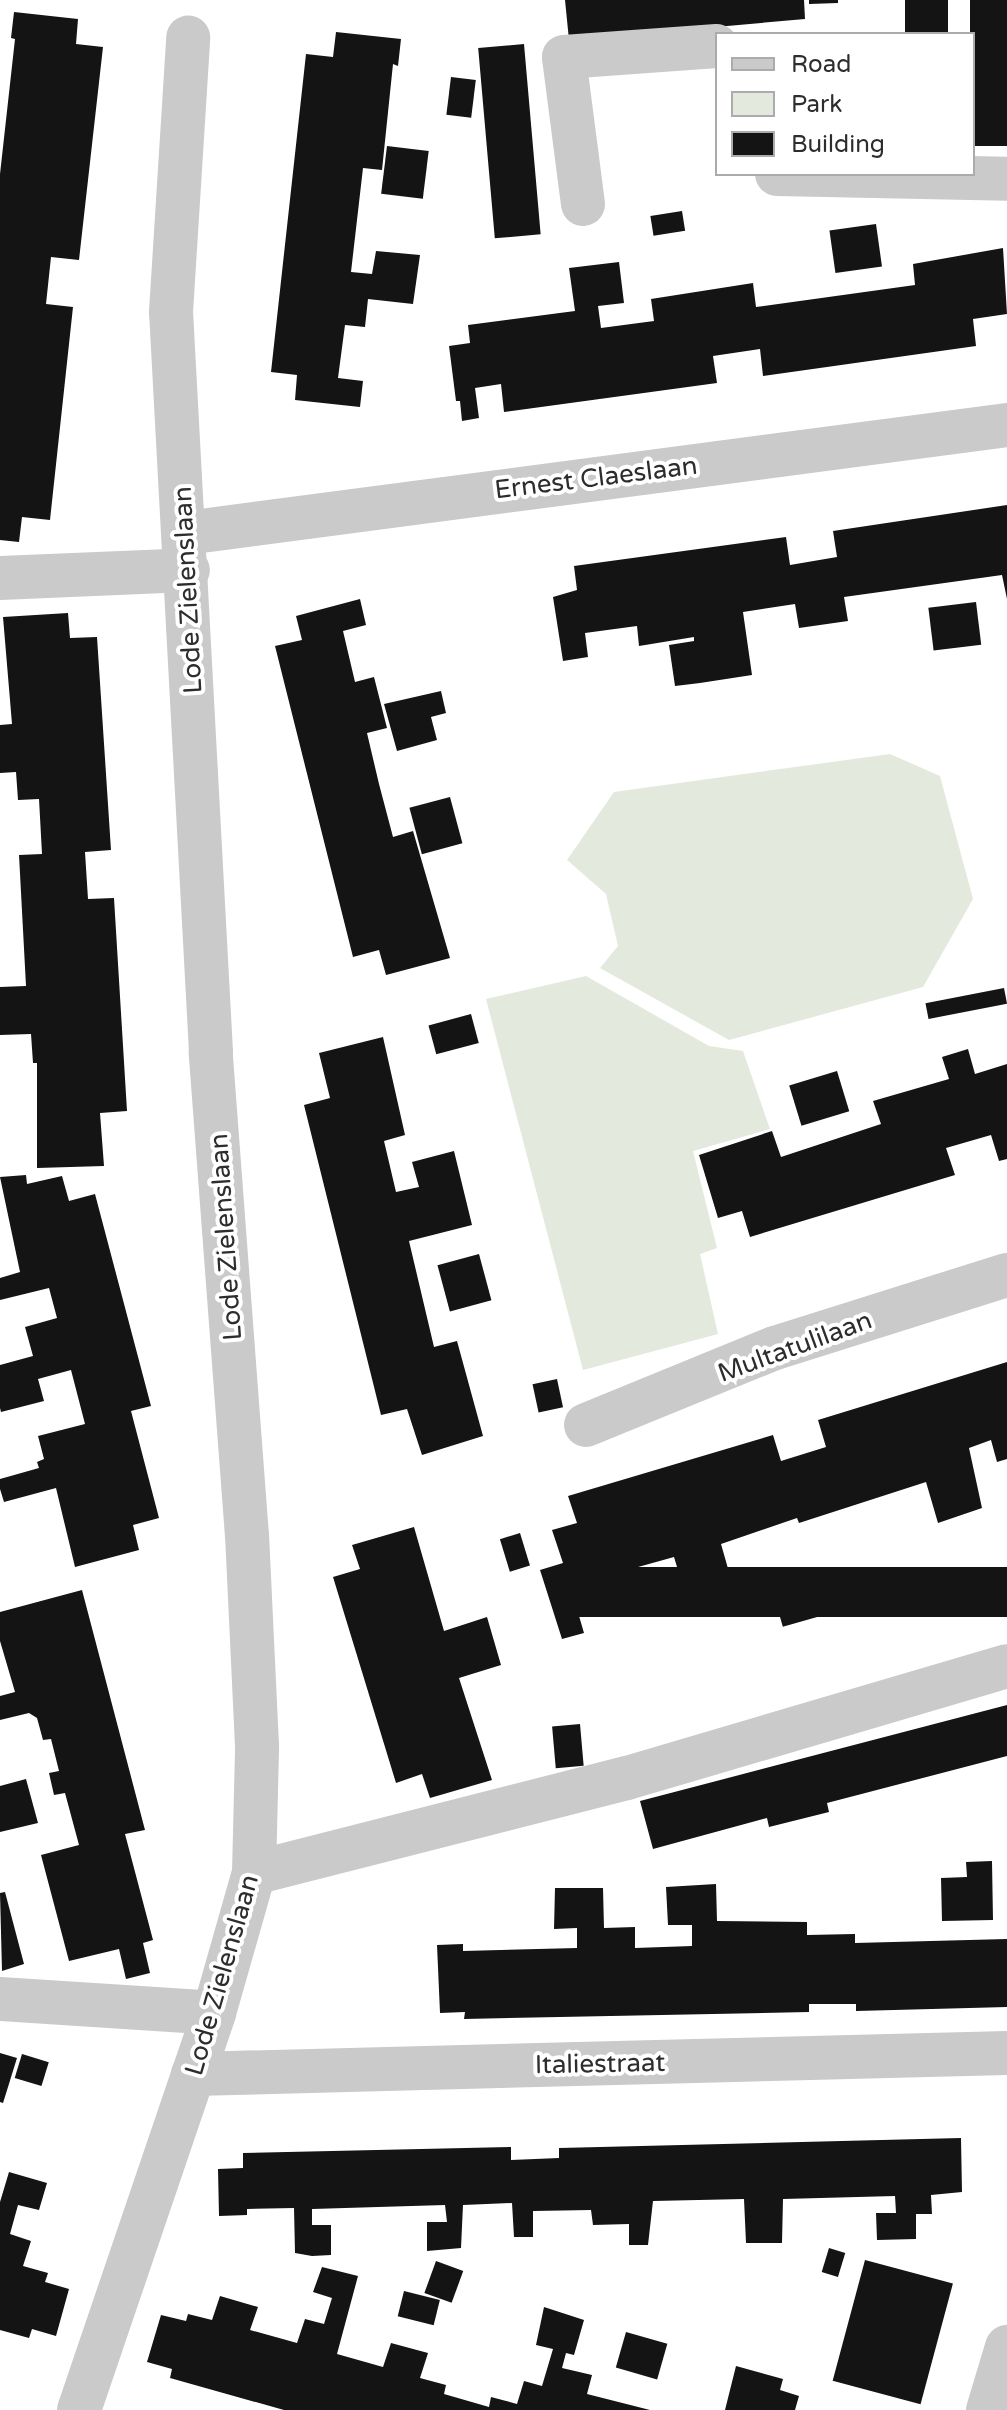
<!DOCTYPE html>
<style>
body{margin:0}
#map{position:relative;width:1007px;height:2410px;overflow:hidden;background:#fff;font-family:"Varela Round",sans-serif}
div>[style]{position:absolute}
.green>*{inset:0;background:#e3e9dc}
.building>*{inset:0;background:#141414;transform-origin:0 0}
.minor>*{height:44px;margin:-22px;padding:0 22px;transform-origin:22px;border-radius:22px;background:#cacaca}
span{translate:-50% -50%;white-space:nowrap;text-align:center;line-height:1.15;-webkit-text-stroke:8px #fff;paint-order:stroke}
.street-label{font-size:26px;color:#2d2d2d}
.legend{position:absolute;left:715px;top:32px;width:260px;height:144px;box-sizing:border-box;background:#fff;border:2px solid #ababab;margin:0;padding:10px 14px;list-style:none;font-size:24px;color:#2d2d2d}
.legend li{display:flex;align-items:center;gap:16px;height:40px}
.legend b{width:40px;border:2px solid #ababab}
</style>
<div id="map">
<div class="green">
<div style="clip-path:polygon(890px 754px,940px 776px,973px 899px,923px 987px,729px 1040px,600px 968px,618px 946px,606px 894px,567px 860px,614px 792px)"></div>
<div style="clip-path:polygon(586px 976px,709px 1046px,743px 1051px,770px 1129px,693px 1151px,717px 1248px,700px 1254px,718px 1334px,583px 1370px,486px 999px)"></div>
</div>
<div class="building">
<div style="clip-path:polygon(565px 0,804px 0,805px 19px,569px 40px)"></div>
<div style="clip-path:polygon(809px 0,838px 0,838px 3px,809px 4px)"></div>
<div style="left:905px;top:0;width:43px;height:34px"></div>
<div style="left:970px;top:0;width:37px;height:146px"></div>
<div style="clip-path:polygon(14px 12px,78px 19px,76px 44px,103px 47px,79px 260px,51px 257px,46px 304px,73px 307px,50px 520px,22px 517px,19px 542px,0 540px,0 174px,15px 39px,11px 38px)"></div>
<div style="clip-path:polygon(336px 32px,401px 39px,398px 66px,393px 64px,382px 170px,363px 168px,351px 272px,372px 274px,376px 251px,420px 255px,413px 304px,368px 299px,365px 327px,345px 325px,338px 378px,363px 381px,360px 407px,295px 400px,297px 375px,271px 372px,306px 54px,333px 57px)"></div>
<div style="left:524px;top:44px;width:191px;height:46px;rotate:85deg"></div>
<div style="left:451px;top:77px;width:25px;height:38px;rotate:7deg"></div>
<div style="left:387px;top:146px;width:42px;height:48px;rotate:7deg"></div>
<div style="left:682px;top:211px;width:20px;height:32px;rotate:81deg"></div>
<div style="left:876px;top:224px;width:43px;height:47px;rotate:82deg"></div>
<div style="clip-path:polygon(1003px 248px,1007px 314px,973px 319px,976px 346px,763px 376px,760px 349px,713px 356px,717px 383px,504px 412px,501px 384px,475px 388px,479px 418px,462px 421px,460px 401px,456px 401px,449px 346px,470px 343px,468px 325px,575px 311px,569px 268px,619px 262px,624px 303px,598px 306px,601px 328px,654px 321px,651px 299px,753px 283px,756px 307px,915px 285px,913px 264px)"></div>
<div style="clip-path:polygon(1007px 505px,1007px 599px,1002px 575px,844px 597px,848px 621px,799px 628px,795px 604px,743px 612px,752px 675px,700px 683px,675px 686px,669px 645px,694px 641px,694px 637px,639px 646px,637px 626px,585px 633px,588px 657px,563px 661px,553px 597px,577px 590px,574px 566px,786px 537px,790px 565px,837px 557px,833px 531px)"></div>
<div style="clip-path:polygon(360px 599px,366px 625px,343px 631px,355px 682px,374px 677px,387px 728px,367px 733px,379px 784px,393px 837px,413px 831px,450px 958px,386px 975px,379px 950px,353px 957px,275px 646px,302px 640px,296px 616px)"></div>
<div style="left:976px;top:602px;width:43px;height:48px;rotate:83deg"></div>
<div style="clip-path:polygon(68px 613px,70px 638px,97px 637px,111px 850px,85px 852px,88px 899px,114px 898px,127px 1111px,100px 1113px,104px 1166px,37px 1168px,37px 1063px,33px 1063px,31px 1034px,0 1035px,0 987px,26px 986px,19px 855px,42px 854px,39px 799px,18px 800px,16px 772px,0 773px,0 725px,12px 724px,3px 617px)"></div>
<div style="clip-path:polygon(441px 691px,446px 713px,431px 717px,437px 740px,397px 751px,384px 704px)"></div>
<div style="left:450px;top:797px;width:48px;height:42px;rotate:75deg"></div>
<div style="left:1004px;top:988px;width:16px;height:80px;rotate:79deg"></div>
<div style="left:471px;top:1014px;width:30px;height:44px;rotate:75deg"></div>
<div style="clip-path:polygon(383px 1037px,405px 1135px,384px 1141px,396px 1192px,419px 1187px,412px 1162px,454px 1151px,472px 1225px,409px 1241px,434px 1347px,457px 1341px,483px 1436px,422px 1455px,407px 1409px,381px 1415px,304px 1105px,330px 1098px,319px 1053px)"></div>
<div style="clip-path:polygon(968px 1049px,975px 1074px,1007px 1064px,1007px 1159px,999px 1161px,991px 1135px,946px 1148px,955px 1175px,750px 1237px,742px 1211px,718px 1218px,699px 1155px,772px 1131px,781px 1157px,881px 1124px,873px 1101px,949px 1079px,942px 1057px)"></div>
<div style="left:837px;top:1071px;width:42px;height:50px;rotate:73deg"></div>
<div style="clip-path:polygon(26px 1175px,27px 1184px,62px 1176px,69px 1201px,95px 1194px,151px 1406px,131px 1411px,159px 1518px,133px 1525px,139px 1550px,75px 1567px,56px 1488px,4px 1502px,0 1489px,0 1479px,39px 1468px,37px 1462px,44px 1459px,38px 1436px,85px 1424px,71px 1370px,38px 1379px,44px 1401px,1px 1412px,0 1408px,0 1365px,33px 1356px,25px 1327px,57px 1318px,49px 1288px,0 1300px,0 1278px,20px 1272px,0 1177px)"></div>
<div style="left:479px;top:1254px;width:48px;height:43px;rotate:75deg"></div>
<div style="clip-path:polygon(1007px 1362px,1007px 1459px,997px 1462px,991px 1440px,969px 1448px,982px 1508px,938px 1523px,926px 1482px,799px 1523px,797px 1518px,721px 1544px,733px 1586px,687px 1600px,674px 1557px,595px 1579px,597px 1584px,572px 1592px,584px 1633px,562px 1639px,540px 1570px,563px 1563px,552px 1530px,577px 1523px,568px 1496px,773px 1435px,781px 1461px,826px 1447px,818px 1420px)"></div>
<div style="left:557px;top:1379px;width:29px;height:25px;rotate:78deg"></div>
<div style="clip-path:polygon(414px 1527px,444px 1631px,487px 1617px,501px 1665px,459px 1678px,492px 1780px,430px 1798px,422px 1774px,396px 1783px,333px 1577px,360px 1569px,352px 1545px)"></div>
<div style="left:520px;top:1533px;width:34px;height:21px;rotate:73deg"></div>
<div style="left:1007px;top:1567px;width:50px;height:448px;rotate:90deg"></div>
<div style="clip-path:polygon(82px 1590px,145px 1830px,125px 1834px,153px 1940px,143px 1943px,150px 1973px,126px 1979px,119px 1949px,69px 1961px,41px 1855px,79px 1845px,65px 1793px,54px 1795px,49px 1773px,59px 1771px,51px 1739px,43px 1740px,37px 1718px,29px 1713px,0 1720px,0 1696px,15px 1692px,0 1641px,0 1612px)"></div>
<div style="left:817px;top:1590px;width:26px;height:43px;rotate:74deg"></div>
<div style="clip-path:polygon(1007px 1705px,1007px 1756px,827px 1803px,829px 1812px,769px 1827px,767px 1818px,653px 1849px,640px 1801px)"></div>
<div style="left:580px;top:1724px;width:42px;height:28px;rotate:85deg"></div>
<div style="clip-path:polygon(26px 1779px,38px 1823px,0 1832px,0 1786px)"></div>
<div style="clip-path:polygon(992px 1861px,993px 1920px,942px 1921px,941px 1878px,967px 1877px,966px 1862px)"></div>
<div style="clip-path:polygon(716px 1884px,717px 1921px,807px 1922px,807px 1935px,855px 1934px,855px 1943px,1007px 1939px,1007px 2007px,856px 2011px,856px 2004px,809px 2004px,809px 2012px,464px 2019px,465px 2012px,440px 2013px,437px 1945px,463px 1944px,463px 1951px,577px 1948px,577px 1928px,554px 1929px,555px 1888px,603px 1888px,604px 1928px,635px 1927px,635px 1948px,692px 1946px,692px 1925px,668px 1925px,666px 1887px)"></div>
<div style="clip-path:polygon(5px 1892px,24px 1964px,2px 1971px,0 1893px)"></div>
<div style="clip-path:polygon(0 2053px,17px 2058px,3px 2103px,0 2102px)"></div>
<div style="left:22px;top:2054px;width:28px;height:25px;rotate:17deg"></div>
<div style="clip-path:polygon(961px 2138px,962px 2192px,931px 2195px,932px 2214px,916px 2214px,916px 2239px,877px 2240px,876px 2213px,896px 2213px,895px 2196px,783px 2199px,782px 2243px,746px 2243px,744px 2199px,653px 2201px,648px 2245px,629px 2245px,629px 2224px,593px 2225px,591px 2210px,533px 2211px,533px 2237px,514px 2237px,512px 2203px,463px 2205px,461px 2248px,427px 2251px,427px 2222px,447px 2222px,445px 2205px,378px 2207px,312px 2209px,312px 2225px,331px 2225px,331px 2255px,312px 2256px,295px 2253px,294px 2208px,247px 2209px,247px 2215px,219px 2216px,218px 2169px,243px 2168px,243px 2153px,511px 2147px,511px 2160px,559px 2158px,559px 2148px)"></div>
<div style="clip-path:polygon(9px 2172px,47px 2183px,39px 2210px,18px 2205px,10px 2234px,31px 2241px,23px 2266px,48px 2273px,45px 2282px,69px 2289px,56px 2336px,32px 2329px,29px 2338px,0 2330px,0 2202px)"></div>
<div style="left:829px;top:2248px;width:17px;height:25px;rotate:17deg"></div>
<div style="left:865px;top:2260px;width:91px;height:125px;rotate:15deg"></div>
<div style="left:436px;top:2261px;width:29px;height:34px;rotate:20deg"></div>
<div style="clip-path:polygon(322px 2267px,358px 2276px,337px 2354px,383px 2367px,391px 2343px,428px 2353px,420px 2378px,446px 2385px,444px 2394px,489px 2407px,491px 2397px,517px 2404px,524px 2381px,542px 2386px,553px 2349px,536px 2345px,544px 2307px,584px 2320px,574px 2355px,566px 2353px,562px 2368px,592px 2375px,587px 2394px,650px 2410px,284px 2410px,170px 2378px,172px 2369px,147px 2362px,161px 2315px,186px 2321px,188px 2314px,212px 2320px,220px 2296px,258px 2307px,250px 2330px,297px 2343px,305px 2319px,324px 2324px,332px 2298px,313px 2292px)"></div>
<div style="left:404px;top:2291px;width:37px;height:26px;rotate:14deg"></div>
<div style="left:626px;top:2332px;width:43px;height:37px;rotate:16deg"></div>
<div style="clip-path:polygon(736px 2366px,783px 2379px,780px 2390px,799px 2396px,795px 2410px,725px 2410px)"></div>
</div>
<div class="minor">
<div style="left:777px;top:174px;width:230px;rotate:1.2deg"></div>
<div style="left:583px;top:204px;width:148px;rotate:-97.4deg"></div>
<div style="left:564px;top:57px;width:153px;rotate:-4.1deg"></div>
<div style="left:186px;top:533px;width:828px;rotate:-7.49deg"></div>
<div style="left:0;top:578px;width:188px;rotate:-2.4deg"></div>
<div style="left:586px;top:1425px;width:204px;rotate:-22.2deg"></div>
<div style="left:775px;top:1348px;width:243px;rotate:-17.5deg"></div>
<div style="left:254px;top:1873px;width:385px;rotate:-14.3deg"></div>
<div style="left:627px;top:1778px;width:396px;rotate:-16.4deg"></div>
<div style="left:0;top:1999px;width:214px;rotate:3.7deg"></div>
<div style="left:193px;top:2074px;width:814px;rotate:-1.48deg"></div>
<div style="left:79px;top:2410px;width:419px;rotate:-71.2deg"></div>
<div style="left:214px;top:2013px;width:146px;rotate:-74.1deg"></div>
<div style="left:254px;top:1873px;width:127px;rotate:-88.6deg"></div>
<div style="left:257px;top:1746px;width:210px;rotate:-92.7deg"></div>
<div style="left:247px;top:1536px;width:485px;rotate:-94.3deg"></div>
<div style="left:211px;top:1052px;width:741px;rotate:-93.09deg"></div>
<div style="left:171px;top:312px;width:275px;rotate:-86.4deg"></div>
<div style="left:988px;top:2410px;width:66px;rotate:-73.2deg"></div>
</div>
<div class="street-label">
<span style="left:596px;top:478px;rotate:-7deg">Ernest Claeslaan</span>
<span style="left:188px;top:590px;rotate:-93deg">Lode Zielenslaan</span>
<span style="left:226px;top:1237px;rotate:-94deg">Lode Zielenslaan</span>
<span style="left:795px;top:1347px;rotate:-20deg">Multatulilaan</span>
<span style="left:222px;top:1975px;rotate:-74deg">Lode Zielenslaan</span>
<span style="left:600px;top:2064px;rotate:-1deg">Italiestraat</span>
</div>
<ul class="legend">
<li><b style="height:10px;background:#cacaca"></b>Road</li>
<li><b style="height:22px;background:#e3e9dc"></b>Park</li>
<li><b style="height:22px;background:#141414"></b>Building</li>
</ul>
</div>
